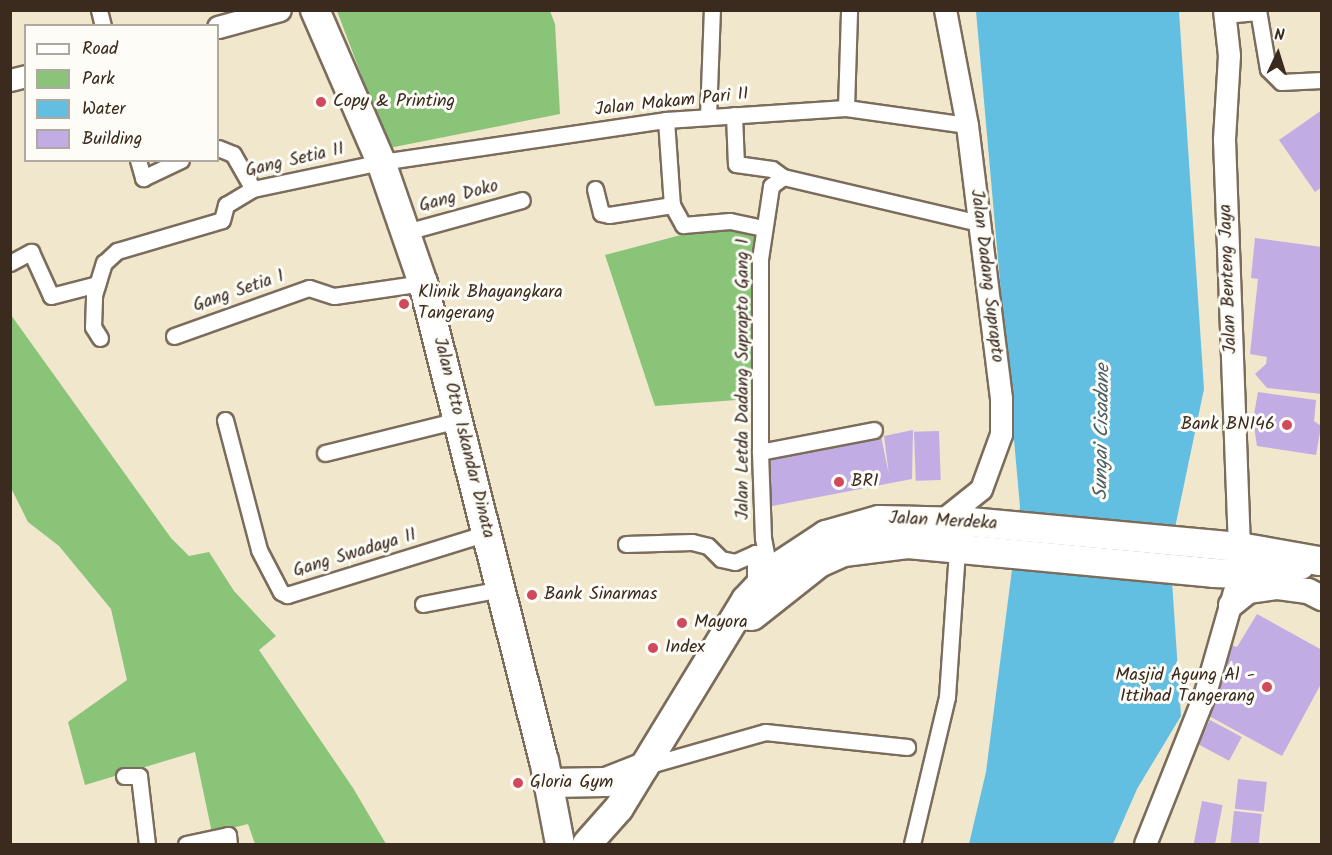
<!DOCTYPE html>
<style>
body{margin:0}
#map{position:relative;width:1332px;height:855px;overflow:hidden;background:#f1e7cc;font-family:Kalam,sans-serif}
div>[style]{position:absolute}
.green>*{inset:0;background:#89c479}
.water>*{inset:0;background:#63bfe1}
.building>*{inset:0;background:#c1ace3;transform-origin:0 0}
.roads{filter:drop-shadow(2px 0 #7b6c5b) drop-shadow(-2px 0 #7b6c5b) drop-shadow(0 2px #7b6c5b) drop-shadow(0 -2px #7b6c5b)}
.street>*{height:15px;margin:-7.5px;padding:0 7.5px;transform-origin:7.5px;border-radius:7.5px;background:#fff}
.secondary>*{height:21px;margin:-10.5px;padding:0 10.5px;transform-origin:10.5px;border-radius:10.5px;background:#fff}
.primary>*{height:24px;margin:-12px;padding:0 12px;transform-origin:12px;border-radius:12px;background:#fff}
.highway>*{height:28px;margin:-14px;padding:0 14px;transform-origin:14px;border-radius:14px;background:#fff}
.dots>*{width:16px;height:16px;translate:-50% -50%;box-sizing:border-box;border:3px solid #fdfcf7;border-radius:50%}
span{translate:-50% -50%;white-space:nowrap;text-align:center;line-height:1.15;-webkit-text-stroke:6px #fdfcf7;paint-order:stroke}
.poi-label{font-size:18px;color:#3b2a1e}
.left{translate:0 -50%;text-align:left}
.right{translate:-100% -50%;text-align:right}
.street-label{font-size:18px;color:#3b2a1e}
.water-label{font-size:20px;color:#495e62;font-style:italic}
.frame{position:absolute;inset:0;border:12px solid #3b2a1e;pointer-events:none}
.legend{position:absolute;left:24px;top:24px;width:195px;height:138px;box-sizing:border-box;background:#fdfcf7;border:2px solid #afa8a0;margin:0;padding:8px 10px;list-style:none;font-size:18px;color:#3b2a1e}
.legend li{display:flex;align-items:center;gap:12px;height:30px}
.legend b{width:30px;border:2px solid #afa8a0}
.north{position:absolute;left:1248px;top:24px;width:60px;height:60px;-webkit-text-stroke:4px #fdfcf7;paint-order:stroke;rotate:4deg;font-size:16px;font-weight:700;line-height:24px;text-align:center;color:#3b2a1e}
.north::after{content:'';display:block;margin:auto;width:21px;height:27px;background:#3b2a1e;clip-path:polygon(50% 0,100% 100%,50% 72%,0 100%)}
</style>
<div id="map">
<div class="green">
<div style="clip-path:polygon(337px 11px,550px 11px,555px 24px,560px 114px,389px 148px)"></div>
<div style="clip-path:polygon(730px 222px,755px 233px,750px 399px,655px 406px,605px 255px)"></div>
<div style="clip-path:polygon(11px 315px,171px 538px,189px 556px,209px 552px,234px 591px,276px 636px,259px 650px,353px 788px,386px 844px,255px 844px,248px 824px,212px 833px,195px 752px,85px 785px,68px 722px,127px 680px,111px 609px,59px 546px,28px 522px,11px 488px)"></div>
</div>
<div class="water">
<div style="clip-path:polygon(976px 11px,1179px 11px,1204px 389px,1176px 523px,1172px 581px,1181px 716px,1137px 789px,1113px 844px,969px 844px,986px 772px,1020px 507px)"></div>
</div>
<div class="building">
<div style="clip-path:polygon(1322px 110px,1322px 187px,1315px 192px,1279px 140px)"></div>
<div style="clip-path:polygon(1255px 238px,1322px 247px,1322px 394px,1267px 388px,1255px 374px,1266px 364px,1267px 357px,1250px 354px,1258px 279px,1251px 278px)"></div>
<div style="clip-path:polygon(1258px 392px,1316px 400px,1314px 421px,1321px 426px,1316px 455px,1257px 446px,1253px 420px)"></div>
<div style="clip-path:polygon(913px 430px,912px 479px,772px 506px,763px 461px,881px 436px,889px 475px,884px 436px)"></div>
<div style="left:939px;top:431px;width:49px;height:25px;rotate:88deg"></div>
<div style="clip-path:polygon(1257px 614px,1322px 650px,1322px 682px,1282px 756px,1209px 716px,1212px 692px,1221px 678px,1215px 674px,1231px 645px,1237px 647px)"></div>
<div style="left:1210px;top:720px;width:36px;height:27px;rotate:28deg"></div>
<div style="left:1238px;top:779px;width:29px;height:30px;rotate:6deg"></div>
<div style="left:1202px;top:801px;width:21px;height:44px;rotate:11deg"></div>
<div style="left:1234px;top:811px;width:28px;height:33px;rotate:6deg"></div>
</div>
<div class="roads">
<div class="street">
<div style="left:99px;top:10px;width:16px;rotate:76deg"></div>
<div style="left:1258px;top:10px;width:60px;rotate:80.4deg"></div>
<div style="left:1268px;top:69px;width:18px;rotate:45deg"></div>
<div style="left:1281px;top:82px;width:41px;rotate:-2.8deg"></div>
<div style="left:1224px;top:15px;width:34px;rotate:-5deg"></div>
<div style="left:846px;top:108px;width:98px;rotate:-88.2deg"></div>
<div style="left:734px;top:115px;width:49px;rotate:87.7deg"></div>
<div style="left:736px;top:164px;width:36px;rotate:8deg"></div>
<div style="left:772px;top:169px;width:14px;rotate:36deg"></div>
<div style="left:708px;top:117px;width:107px;rotate:-87.9deg"></div>
<div style="left:666px;top:120px;width:85px;rotate:86deg"></div>
<div style="left:672px;top:205px;width:23px;rotate:61deg"></div>
<div style="left:683px;top:225px;width:47px;rotate:-4.9deg"></div>
<div style="left:730px;top:221px;width:35px;rotate:12deg"></div>
<div style="left:218px;top:148px;width:16px;rotate:22deg"></div>
<div style="left:233px;top:154px;width:40px;rotate:60.3deg"></div>
<div style="left:138px;top:160px;width:19px;rotate:74deg"></div>
<div style="left:143px;top:178px;width:42px;rotate:-25.3deg"></div>
<div style="left:595px;top:189px;width:25px;rotate:76deg"></div>
<div style="left:601px;top:213px;width:8px;rotate:14deg"></div>
<div style="left:609px;top:215px;width:64px;rotate:-9deg"></div>
<div style="left:406px;top:232px;width:120px;rotate:-15.4deg"></div>
<div style="left:10px;top:263px;width:24px;rotate:-28deg"></div>
<div style="left:31px;top:252px;width:48px;rotate:65.6deg"></div>
<div style="left:51px;top:296px;width:48px;rotate:-14.6deg"></div>
<div style="left:174px;top:336px;width:143px;rotate:-19.6deg"></div>
<div style="left:309px;top:288px;width:26px;rotate:18deg"></div>
<div style="left:334px;top:296px;width:90px;rotate:-8.3deg"></div>
<div style="left:100px;top:338px;width:13px;rotate:-122deg"></div>
<div style="left:93px;top:327px;width:32px;rotate:-88deg"></div>
<div style="left:94px;top:295px;width:34px;rotate:-73deg"></div>
<div style="left:104px;top:263px;width:18px;rotate:-43deg"></div>
<div style="left:117px;top:251px;width:109px;rotate:-16.4deg"></div>
<div style="left:222px;top:220px;width:16px;rotate:-75deg"></div>
<div style="left:226px;top:205px;width:31px;rotate:-31deg"></div>
<div style="left:253px;top:189px;width:131px;rotate:-11.9deg"></div>
<div style="left:381px;top:162px;width:288px;rotate:-8.4deg"></div>
<div style="left:666px;top:120px;width:180px;rotate:-3.8deg"></div>
<div style="left:846px;top:108px;width:122px;rotate:8deg"></div>
<div style="left:225px;top:420px;width:134px;rotate:75.3deg"></div>
<div style="left:259px;top:550px;width:47px;rotate:62.4deg"></div>
<div style="left:281px;top:592px;width:7px;rotate:27deg"></div>
<div style="left:287px;top:595px;width:209px;rotate:-17.2deg"></div>
<div style="left:760px;top:452px;width:116px;rotate:-10.9deg"></div>
<div style="left:325px;top:453px;width:137px;rotate:-13.9deg"></div>
<div style="left:626px;top:544px;width:66px;rotate:-1.7deg"></div>
<div style="left:692px;top:542px;width:16px;rotate:14deg"></div>
<div style="left:708px;top:546px;width:18px;rotate:45deg"></div>
<div style="left:721px;top:559px;width:14px;rotate:12deg"></div>
<div style="left:735px;top:562px;width:22px;rotate:-24deg"></div>
<div style="left:755px;top:553px;width:37px;rotate:90deg"></div>
<div style="left:770px;top:574px;width:37px;rotate:-101deg"></div>
<div style="left:763px;top:538px;width:86px;rotate:-92deg"></div>
<div style="left:760px;top:452px;width:193px;rotate:-90deg"></div>
<div style="left:760px;top:259px;width:74px;rotate:-81.4deg"></div>
<div style="left:771px;top:186px;width:15px;rotate:-37deg"></div>
<div style="left:783px;top:177px;width:201px;rotate:13.2deg"></div>
<div style="left:423px;top:604px;width:79px;rotate:-10.9deg"></div>
<div style="left:646px;top:766px;width:124px;rotate:-15.9deg"></div>
<div style="left:765px;top:732px;width:143px;rotate:6deg"></div>
<div style="left:124px;top:776px;width:15px"></div>
<div style="left:139px;top:776px;width:68px;rotate:83.3deg"></div>
<div style="left:186px;top:844px;width:43px;rotate:-12.1deg"></div>
<div style="left:228px;top:835px;width:9px;rotate:84deg"></div>
<div style="left:912px;top:844px;width:151px;rotate:-76.6deg"></div>
<div style="left:947px;top:697px;width:148px;rotate:-86.1deg"></div>
</div>
<div class="secondary">
<div style="left:1224px;top:10px;width:45px;rotate:83.7deg"></div>
<div style="left:1229px;top:55px;width:84px;rotate:93.4deg"></div>
<div style="left:1224px;top:139px;width:408px;rotate:87.9deg"></div>
<div style="left:218px;top:27px;width:64px;rotate:-15.3deg"></div>
<div style="left:10px;top:80px;width:16px;rotate:-14deg"></div>
<div style="left:941px;top:521px;width:51px;rotate:-38.7deg"></div>
<div style="left:981px;top:489px;width:59px;rotate:-70deg"></div>
<div style="left:1001px;top:434px;width:36px;rotate:-90deg"></div>
<div style="left:1001px;top:398px;width:275px;rotate:-97.1deg"></div>
<div style="left:967px;top:125px;width:117px;rotate:-100.8deg"></div>
<div style="left:1145px;top:844px;width:162px;rotate:-68.3deg"></div>
<div style="left:1205px;top:693px;width:106px;rotate:-74.1deg"></div>
</div>
<div class="primary">
<div style="left:1231px;top:605px;width:22px;rotate:-39deg"></div>
<div style="left:1248px;top:591px;width:30px;rotate:-8deg"></div>
<div style="left:1278px;top:587px;width:30px;rotate:8deg"></div>
<div style="left:1308px;top:591px;width:16px;rotate:27deg"></div>
</div>
<div class="highway">
<div style="left:315px;top:10px;width:166px;rotate:66.5deg"></div>
<div style="left:381px;top:162px;width:128px;rotate:70.9deg"></div>
<div style="left:423px;top:283px;width:492px;rotate:75.8deg"></div>
<div style="left:544px;top:760px;width:86px;rotate:79.2deg"></div>
<div style="left:752px;top:616px;width:85px;rotate:-38.3deg"></div>
<div style="left:819px;top:563px;width:27px;rotate:-24deg"></div>
<div style="left:844px;top:552px;width:64px;rotate:-7.1deg"></div>
<div style="left:908px;top:544px;width:306px;rotate:5.4deg"></div>
<div style="left:1213px;top:573px;width:24px;rotate:2deg"></div>
<div style="left:1237px;top:574px;width:64px;rotate:-8.1deg"></div>
<div style="left:548px;top:783px;width:58px;rotate:-1deg"></div>
<div style="left:606px;top:782px;width:41px;rotate:-21.5deg"></div>
<div style="left:587px;top:844px;width:48px;rotate:-48.4deg"></div>
<div style="left:619px;top:808px;width:244px;rotate:-58.6deg"></div>
<div style="left:746px;top:600px;width:44px;rotate:-46.8deg"></div>
<div style="left:776px;top:568px;width:60px;rotate:-33.4deg"></div>
<div style="left:826px;top:535px;width:55px;rotate:-15.8deg"></div>
<div style="left:879px;top:520px;width:91px;rotate:1.3deg"></div>
<div style="left:970px;top:522px;width:270px;rotate:5.3deg"></div>
<div style="left:1239px;top:547px;width:81px;rotate:9.9deg"></div>
</div>
</div>
<div class="dots">
<div style="left:321px;top:102px;background:#d1495b"></div>
<div style="left:404px;top:304px;background:#d1495b"></div>
<div style="left:1287px;top:425px;background:#d1495b"></div>
<div style="left:839px;top:482px;background:#d1495b"></div>
<div style="left:532px;top:595px;background:#d1495b"></div>
<div style="left:682px;top:623px;background:#d1495b"></div>
<div style="left:653px;top:648px;background:#d1495b"></div>
<div style="left:1267px;top:687px;background:#d1495b"></div>
<div style="left:518px;top:783px;background:#d1495b"></div>
</div>
<div class="poi-label">
<span class="left" style="left:333px;top:102px">Copy &amp; Printing</span>
<span class="left" style="left:418px;top:304px">Klinik Bhayangkara<br>Tangerang</span>
<span class="right" style="left:1275px;top:425px">Bank BNI46</span>
<span class="left" style="left:851px;top:482px">BRI</span>
<span class="left" style="left:544px;top:595px">Bank Sinarmas</span>
<span class="left" style="left:694px;top:623px">Mayora</span>
<span class="left" style="left:665px;top:648px">Index</span>
<span class="right" style="left:1255px;top:687px">Masjid Agung Al -<br>Ittihad Tangerang</span>
<span class="left" style="left:530px;top:783px">Gloria Gym</span>
</div>
<div class="street-label">
<span style="left:672px;top:103px;rotate:-6deg">Jalan Makam Pari II</span>
<span style="left:295px;top:161px;rotate:-13deg">Gang Setia II</span>
<span style="left:459px;top:197px;rotate:-15deg">Gang Doko</span>
<span style="left:986px;top:276px;rotate:83deg">Jalan Dadang Suprapto</span>
<span style="left:1229px;top:279px;rotate:-92deg">Jalan Benteng Jaya</span>
<span style="left:239px;top:292px;rotate:-19deg">Gang Setia 1</span>
<span style="left:744px;top:379px;rotate:-90deg">Jalan Letda Dadang Suprapto Gang 1</span>
<span style="left:463px;top:438px;rotate:76deg">Jalan Otto Iskandar Dinata</span>
<span style="left:943px;top:522px;rotate:3deg">Jalan Merdeka</span>
<span style="left:355px;top:554px;rotate:-17deg">Gang Swadaya II</span>
</div>
<div class="water-label">
<span style="left:1103px;top:432px;rotate:-89deg">Sungai Cisadane</span>
</div>
<div class="frame"></div>
<ul class="legend">
<li><b style="height:8px;background:#fff"></b>Road</li>
<li><b style="height:16px;background:#89c479"></b>Park</li>
<li><b style="height:16px;background:#63bfe1"></b>Water</li>
<li><b style="height:16px;background:#c1ace3"></b>Building</li>
</ul>
<div class="north">N</div>
</div>
